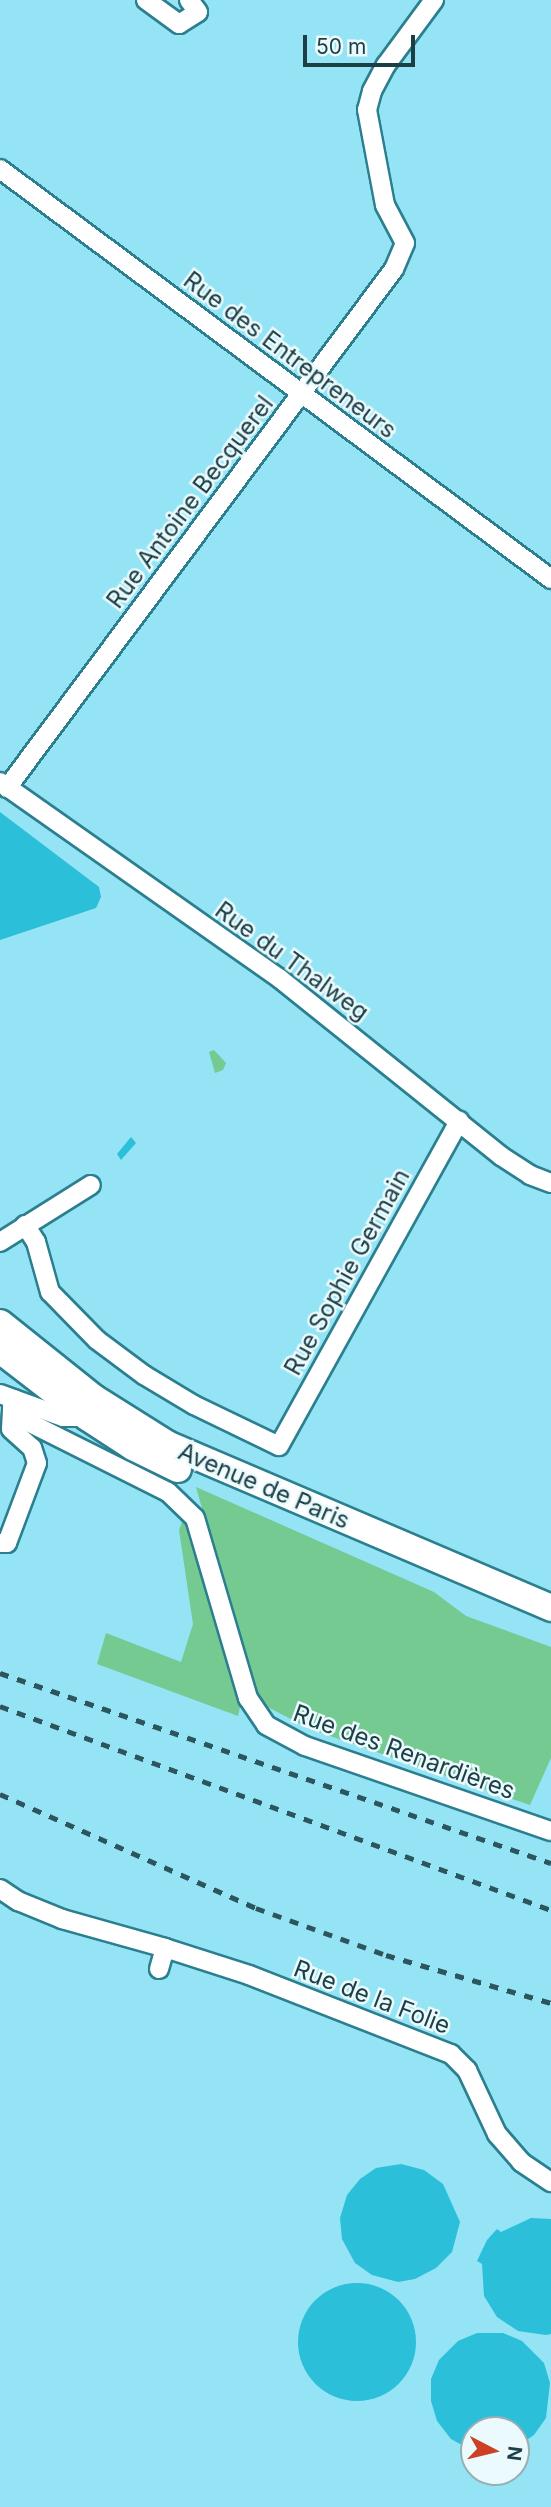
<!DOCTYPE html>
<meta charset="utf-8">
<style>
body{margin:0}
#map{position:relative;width:551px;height:2507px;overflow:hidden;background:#94e4f6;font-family:Inter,sans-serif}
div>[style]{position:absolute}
.green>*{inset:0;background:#74ca90}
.water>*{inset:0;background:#2bbfda}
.round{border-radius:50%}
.roads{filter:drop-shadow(2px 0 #2b7f8f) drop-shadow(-2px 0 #2b7f8f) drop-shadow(0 2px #2b7f8f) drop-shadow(0 -2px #2b7f8f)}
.street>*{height:18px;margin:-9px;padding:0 9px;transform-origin:9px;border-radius:9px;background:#fff}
.primary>*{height:26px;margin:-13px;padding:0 13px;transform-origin:13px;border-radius:13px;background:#fff}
.rail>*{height:4.5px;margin-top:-2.25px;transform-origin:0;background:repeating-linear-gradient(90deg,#2c555d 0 9px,transparent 0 18px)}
span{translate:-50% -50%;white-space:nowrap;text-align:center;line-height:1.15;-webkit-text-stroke:5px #ebfafd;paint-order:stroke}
.street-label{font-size:24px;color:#1c3e45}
.north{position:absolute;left:460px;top:2416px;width:70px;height:70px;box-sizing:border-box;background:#ebfafd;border:2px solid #98afb3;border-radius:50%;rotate:97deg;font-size:19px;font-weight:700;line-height:28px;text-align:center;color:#1c3e45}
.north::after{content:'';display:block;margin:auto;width:24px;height:32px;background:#cc4125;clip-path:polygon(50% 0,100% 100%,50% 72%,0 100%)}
.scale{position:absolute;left:303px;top:35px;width:112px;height:32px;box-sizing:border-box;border:4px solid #1c3e45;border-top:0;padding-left:9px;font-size:21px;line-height:24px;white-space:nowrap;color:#1c3e45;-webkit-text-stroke:5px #ebfafd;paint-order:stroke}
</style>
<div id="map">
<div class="green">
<div style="clip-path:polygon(214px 1050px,226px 1063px,223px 1070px,215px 1073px,209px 1052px)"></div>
<div style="clip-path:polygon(196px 1487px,434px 1592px,466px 1616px,551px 1647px,551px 1758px,530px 1805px,310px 1729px,262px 1704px,250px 1678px)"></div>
<div style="clip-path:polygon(185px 1514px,241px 1703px,238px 1716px,97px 1664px,106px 1633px,181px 1662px,193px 1624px,179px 1530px)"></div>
</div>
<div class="water">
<div style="clip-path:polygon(0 812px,99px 887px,101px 897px,96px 908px,0 940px)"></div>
<div style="clip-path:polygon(131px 1137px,136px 1143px,121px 1160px,117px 1154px)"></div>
<div style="clip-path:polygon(401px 2164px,424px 2170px,443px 2184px,460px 2222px,452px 2252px,436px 2268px,415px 2279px,398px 2282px,372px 2275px,355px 2263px,342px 2239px,340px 2218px,347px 2195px,360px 2179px,376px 2168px)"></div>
<div style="clip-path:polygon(531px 2218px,551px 2219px,551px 2334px,546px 2335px,518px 2331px,497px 2317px,484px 2296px,482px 2264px,477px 2261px,487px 2240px,497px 2229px,501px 2232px)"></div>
<div class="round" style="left:298px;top:2283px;width:118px;height:118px"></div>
<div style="clip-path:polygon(477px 2333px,503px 2333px,522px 2341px,544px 2363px,550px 2383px,546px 2418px,534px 2435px,516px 2447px,516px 2430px,474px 2430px,474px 2450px,469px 2449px,451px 2439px,437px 2421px,431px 2401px,431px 2379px,439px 2360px,458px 2341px)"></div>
</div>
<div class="roads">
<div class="street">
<div style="left:146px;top:0;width:41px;rotate:36deg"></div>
<div style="left:179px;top:24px;width:22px;rotate:-32deg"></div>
<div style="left:198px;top:12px;width:15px;rotate:-127deg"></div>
<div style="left:0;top:169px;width:687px;rotate:36.65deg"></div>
<div style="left:0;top:782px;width:341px;rotate:35.1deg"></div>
<div style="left:279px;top:978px;width:285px;rotate:38.7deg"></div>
<div style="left:501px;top:1156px;width:35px;rotate:33deg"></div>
<div style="left:530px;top:1175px;width:22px;rotate:21deg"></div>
<div style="left:7px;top:788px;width:647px;rotate:-53.29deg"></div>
<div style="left:394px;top:269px;width:28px;rotate:-67deg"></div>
<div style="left:405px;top:243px;width:43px;rotate:-117.8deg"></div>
<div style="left:385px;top:205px;width:97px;rotate:-100.7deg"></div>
<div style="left:367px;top:110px;width:20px;rotate:-75deg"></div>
<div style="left:372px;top:91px;width:30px;rotate:-62deg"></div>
<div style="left:386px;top:65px;width:81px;rotate:-53.6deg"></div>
<div style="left:25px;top:1225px;width:20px;rotate:57deg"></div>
<div style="left:36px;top:1242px;width:52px;rotate:74.4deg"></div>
<div style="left:50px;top:1292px;width:67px;rotate:45.6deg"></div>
<div style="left:97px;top:1340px;width:59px;rotate:36.7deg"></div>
<div style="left:144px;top:1375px;width:58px;rotate:31deg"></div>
<div style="left:194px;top:1405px;width:94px;rotate:25.8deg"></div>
<div style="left:279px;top:1446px;width:372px;rotate:-61deg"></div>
<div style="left:0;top:1242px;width:107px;rotate:-32.1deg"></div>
<div style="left:0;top:1394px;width:67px;rotate:20.1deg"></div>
<div style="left:63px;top:1417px;width:24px"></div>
<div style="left:14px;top:1399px;width:9px;rotate:103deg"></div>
<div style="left:12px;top:1408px;width:13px;rotate:51deg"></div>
<div style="left:20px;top:1418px;width:165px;rotate:26.6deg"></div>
<div style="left:168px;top:1492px;width:37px;rotate:44deg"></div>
<div style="left:195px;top:1518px;width:188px;rotate:73.6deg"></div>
<div style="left:248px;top:1698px;width:32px;rotate:56deg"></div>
<div style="left:266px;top:1725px;width:44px;rotate:28.3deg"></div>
<div style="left:305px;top:1746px;width:260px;rotate:19.1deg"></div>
<div style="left:0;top:1543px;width:7px"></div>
<div style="left:7px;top:1543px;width:85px;rotate:-69.4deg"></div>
<div style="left:37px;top:1463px;width:16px;rotate:-108deg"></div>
<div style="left:32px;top:1448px;width:28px;rotate:-138deg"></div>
<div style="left:11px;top:1429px;width:21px;rotate:-87deg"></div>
<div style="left:0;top:1889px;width:22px;rotate:34deg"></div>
<div style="left:18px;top:1901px;width:48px;rotate:22.2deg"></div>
<div style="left:62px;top:1919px;width:107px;rotate:15.7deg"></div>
<div style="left:165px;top:1948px;width:88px;rotate:17.8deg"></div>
<div style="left:249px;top:1975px;width:217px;rotate:21.4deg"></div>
<div style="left:451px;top:2054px;width:23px;rotate:45deg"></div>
<div style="left:467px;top:2070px;width:71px;rotate:64.9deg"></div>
<div style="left:497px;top:2134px;width:37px;rotate:49deg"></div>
<div style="left:521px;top:2162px;width:36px;rotate:34deg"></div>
<div style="left:159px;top:1969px;width:22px;rotate:-74deg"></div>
</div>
<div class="primary">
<div style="left:0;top:1323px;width:120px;rotate:38.6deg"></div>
<div style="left:94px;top:1398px;width:86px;rotate:32.2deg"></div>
<div style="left:167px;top:1444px;width:418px;rotate:23.1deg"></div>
<div style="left:0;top:1350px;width:110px;rotate:37.6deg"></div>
<div style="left:87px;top:1417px;width:55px;rotate:33.1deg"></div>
<div style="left:133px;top:1447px;width:50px;rotate:26.1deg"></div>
</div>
</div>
<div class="rail">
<div style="left:0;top:1673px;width:583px;rotate:19.03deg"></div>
<div style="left:0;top:1706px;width:588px;rotate:20.32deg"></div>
<div style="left:0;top:1794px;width:280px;rotate:24deg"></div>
<div style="left:256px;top:1908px;width:138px;rotate:19.9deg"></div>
<div style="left:386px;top:1955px;width:172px;rotate:16.2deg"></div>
</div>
<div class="street-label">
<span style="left:290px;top:355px;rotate:37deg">Rue des Entrepreneurs</span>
<span style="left:190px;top:502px;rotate:-53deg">Rue Antoine Becquerel</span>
<span style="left:292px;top:961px;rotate:36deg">Rue du Thalweg</span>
<span style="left:347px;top:1272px;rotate:-61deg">Rue Sophie Germain</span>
<span style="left:264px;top:1486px;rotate:23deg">Avenue de Paris</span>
<span style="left:404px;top:1752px;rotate:20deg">Rue des Renardières</span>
<span style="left:372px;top:1997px;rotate:21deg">Rue de la Folie</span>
</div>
<div class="north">N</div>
<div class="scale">50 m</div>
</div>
